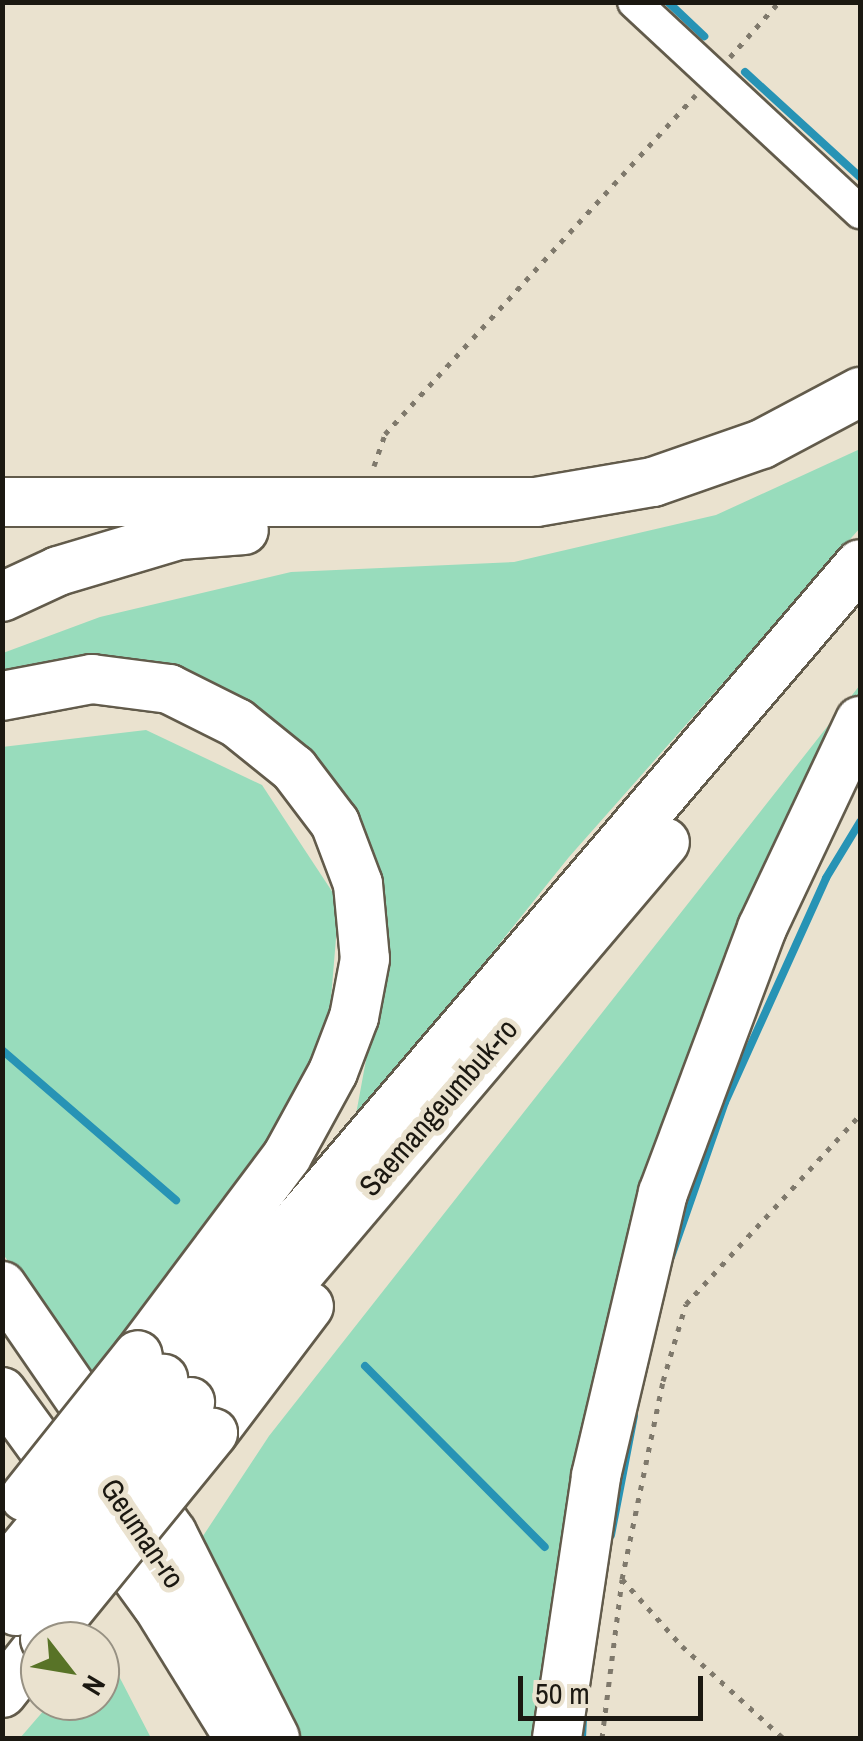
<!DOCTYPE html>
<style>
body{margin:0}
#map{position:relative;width:863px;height:1741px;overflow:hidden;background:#eae2cf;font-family:"Archivo Narrow",sans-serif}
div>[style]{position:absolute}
.green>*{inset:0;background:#98dcbc}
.stream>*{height:8px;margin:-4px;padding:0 4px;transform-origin:4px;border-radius:4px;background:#2793b5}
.path>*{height:5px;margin-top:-2.5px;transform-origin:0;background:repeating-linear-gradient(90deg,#7f796c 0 5px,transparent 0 13px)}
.roads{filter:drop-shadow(2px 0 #625b4b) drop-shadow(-2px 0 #625b4b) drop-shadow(0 2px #625b4b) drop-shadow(0 -2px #625b4b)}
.minor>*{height:32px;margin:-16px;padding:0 16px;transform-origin:16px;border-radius:16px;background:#fff}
.highway>*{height:48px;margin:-24px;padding:0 24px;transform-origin:24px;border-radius:24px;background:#fff}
.bridges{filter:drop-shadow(2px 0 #625b4b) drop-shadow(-2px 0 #625b4b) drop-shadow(0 2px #625b4b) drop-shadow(0 -2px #625b4b)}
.highway-bridge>*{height:48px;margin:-24px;padding:0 24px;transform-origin:24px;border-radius:24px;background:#fff}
span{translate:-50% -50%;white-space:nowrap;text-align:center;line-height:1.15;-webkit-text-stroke:10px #eae2cf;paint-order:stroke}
.street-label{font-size:30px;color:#1b1811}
.frame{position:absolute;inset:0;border:5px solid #1b1811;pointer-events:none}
.north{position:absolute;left:20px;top:1621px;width:100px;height:100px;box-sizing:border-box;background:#eae2cf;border:2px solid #979183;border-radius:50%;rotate:121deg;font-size:28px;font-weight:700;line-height:40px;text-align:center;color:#1b1811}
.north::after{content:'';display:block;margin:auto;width:35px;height:45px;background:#587327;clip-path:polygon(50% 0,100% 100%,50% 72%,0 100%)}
.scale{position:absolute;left:518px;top:1676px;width:185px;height:45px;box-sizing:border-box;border:5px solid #1b1811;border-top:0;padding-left:12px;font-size:30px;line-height:35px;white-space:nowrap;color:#1b1811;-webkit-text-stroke:8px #eae2cf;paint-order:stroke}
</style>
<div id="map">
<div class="green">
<div style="clip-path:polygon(860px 449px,860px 528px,569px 857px,354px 1125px,385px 957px,268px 718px,3px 680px,3px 653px,100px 617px,291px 572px,514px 562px,716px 515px)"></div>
<div style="clip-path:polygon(860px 685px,860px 700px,681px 1077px,561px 1545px,544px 1738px,285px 1738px,201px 1539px,269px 1436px)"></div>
<div style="clip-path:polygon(146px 730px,262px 785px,339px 902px,327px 1047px,230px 1211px,93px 1380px,3px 1254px,2px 747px)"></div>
<div style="clip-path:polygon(107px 1653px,151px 1738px,20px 1738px,52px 1701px,100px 1701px,100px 1659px)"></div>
</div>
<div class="stream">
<div style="left:668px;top:2px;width:50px;rotate:43.4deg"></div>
<div style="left:745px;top:72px;width:156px;rotate:42.4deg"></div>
<div style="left:2px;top:1050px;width:230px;rotate:40.8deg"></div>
<div style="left:671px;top:1257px;width:164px;rotate:-70.8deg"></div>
<div style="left:725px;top:1102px;width:246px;rotate:-65.7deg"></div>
<div style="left:826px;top:878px;width:66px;rotate:-58.7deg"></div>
<div style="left:365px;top:1366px;width:255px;rotate:45.2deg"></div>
<div style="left:611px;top:1535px;width:121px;rotate:-79.1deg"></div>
<div style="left:582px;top:1738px;width:17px;rotate:-87deg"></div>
</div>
<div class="path">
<div style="left:730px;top:57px;width:74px;rotate:-48.3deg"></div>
<div style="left:374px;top:466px;width:34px;rotate:-71deg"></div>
<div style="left:385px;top:434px;width:460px;rotate:-47.5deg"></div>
<div style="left:622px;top:1579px;width:90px;rotate:48.2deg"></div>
<div style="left:682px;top:1646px;width:137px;rotate:42.3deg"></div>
<div style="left:602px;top:1738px;width:160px;rotate:-82.8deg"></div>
<div style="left:622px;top:1579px;width:202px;rotate:-78.3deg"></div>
<div style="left:663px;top:1381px;width:80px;rotate:-73.4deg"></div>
<div style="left:686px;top:1304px;width:257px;rotate:-47.4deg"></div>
</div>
<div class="roads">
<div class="minor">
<div style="left:634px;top:2px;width:309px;rotate:42.9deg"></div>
</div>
<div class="highway">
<div style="left:2px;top:502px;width:534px"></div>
<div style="left:536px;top:502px;width:119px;rotate:-9.7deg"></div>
<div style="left:653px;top:482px;width:115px;rotate:-19.2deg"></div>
<div style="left:762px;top:444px;width:111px;rotate:-28deg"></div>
<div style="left:2px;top:597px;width:62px;rotate:-24.9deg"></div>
<div style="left:58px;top:571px;width:126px;rotate:-16.6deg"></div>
<div style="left:179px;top:535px;width:65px;rotate:-4.4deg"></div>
<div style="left:2px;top:696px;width:92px;rotate:-10.7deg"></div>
<div style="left:92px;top:679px;width:78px;rotate:7.4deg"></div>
<div style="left:169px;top:689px;width:76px;rotate:26.6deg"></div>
<div style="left:237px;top:723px;width:73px;rotate:38.9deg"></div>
<div style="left:294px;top:769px;width:68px;rotate:52.8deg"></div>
<div style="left:335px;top:823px;width:65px;rotate:69.3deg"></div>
<div style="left:358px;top:884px;width:75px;rotate:84.7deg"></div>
<div style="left:365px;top:959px;width:59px;rotate:100.7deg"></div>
<div style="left:354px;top:1017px;width:59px;rotate:110.9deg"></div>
<div style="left:333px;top:1072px;width:96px;rotate:118.7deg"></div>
<div style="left:287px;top:1156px;width:249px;rotate:126.8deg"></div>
<div style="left:2px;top:1286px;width:300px;rotate:55.5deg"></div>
<div style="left:172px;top:1533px;width:229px;rotate:63.3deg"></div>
<div style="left:163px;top:1379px;width:1072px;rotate:-49.46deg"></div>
<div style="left:2px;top:1392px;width:263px;rotate:54deg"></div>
<div style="left:157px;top:1605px;width:156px;rotate:58.3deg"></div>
<div style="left:190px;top:1402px;width:734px;rotate:-49.69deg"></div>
<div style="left:213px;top:1433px;width:159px;rotate:-52.9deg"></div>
<div style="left:2px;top:1693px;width:61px;rotate:-51.6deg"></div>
<div style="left:557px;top:1738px;width:265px;rotate:-81.5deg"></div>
<div style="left:596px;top:1476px;width:291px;rotate:-76.7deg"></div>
<div style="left:663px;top:1193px;width:283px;rotate:-69.5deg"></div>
<div style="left:762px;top:928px;width:229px;rotate:-64.7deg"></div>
</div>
</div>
<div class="bridges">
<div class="highway-bridge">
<div style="left:25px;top:1497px;width:181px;rotate:-51.5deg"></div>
<div style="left:2px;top:1575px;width:254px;rotate:-50.6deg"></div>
<div style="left:16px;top:1611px;width:272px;rotate:-50.2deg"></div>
<div style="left:45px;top:1639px;width:266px;rotate:-50.8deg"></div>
</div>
</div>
<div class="street-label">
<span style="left:438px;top:1107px;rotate:-49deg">Saemangeumbuk-ro</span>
<span style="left:143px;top:1533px;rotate:56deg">Geuman-ro</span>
</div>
<div class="frame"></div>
<div class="north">N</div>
<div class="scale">50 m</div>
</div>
